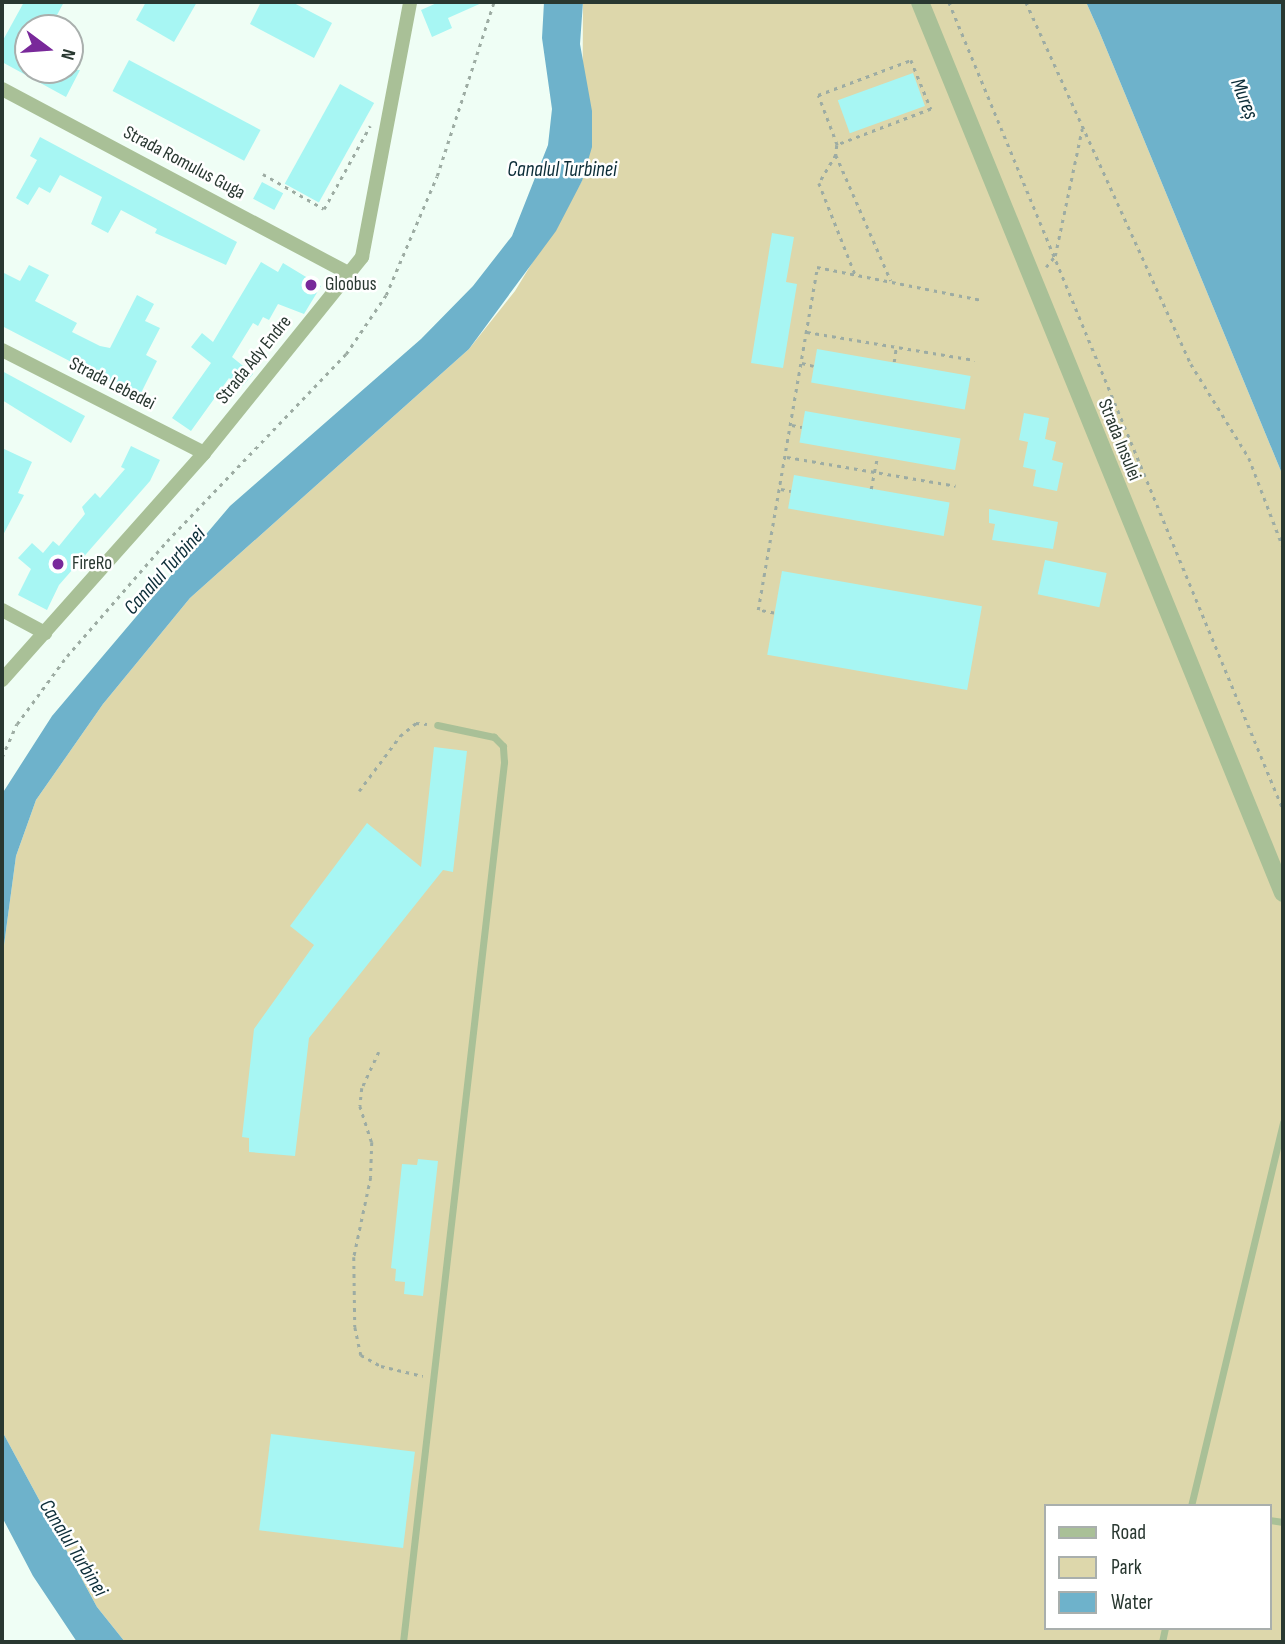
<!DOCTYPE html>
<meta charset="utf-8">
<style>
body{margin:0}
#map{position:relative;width:1285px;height:1644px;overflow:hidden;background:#effef5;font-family:"Sofia Sans Condensed",sans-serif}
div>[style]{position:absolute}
.green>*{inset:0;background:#ddd7ab}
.water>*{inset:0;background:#6eb2cb}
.building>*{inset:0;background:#a7f6f3;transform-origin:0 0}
.path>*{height:2.5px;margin-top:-1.25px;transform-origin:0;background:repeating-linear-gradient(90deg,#9daca3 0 3.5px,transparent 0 8.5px)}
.service>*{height:7px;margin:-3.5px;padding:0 3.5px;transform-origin:3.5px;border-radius:3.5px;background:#a9c097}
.minor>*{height:14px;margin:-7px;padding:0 7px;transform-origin:7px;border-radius:7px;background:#a9c097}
.tertiary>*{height:18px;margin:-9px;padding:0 9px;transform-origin:9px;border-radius:9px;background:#a9c097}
.dots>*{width:19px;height:19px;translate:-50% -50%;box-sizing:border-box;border:4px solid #fff;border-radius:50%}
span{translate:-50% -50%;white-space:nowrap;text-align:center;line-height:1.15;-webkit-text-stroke:5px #fff;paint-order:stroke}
.street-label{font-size:19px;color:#293831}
.poi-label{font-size:19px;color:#293831}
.left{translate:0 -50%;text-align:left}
.water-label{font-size:21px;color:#0d2e39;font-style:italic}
.frame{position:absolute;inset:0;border:4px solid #293831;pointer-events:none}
.legend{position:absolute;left:1044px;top:1504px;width:228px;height:126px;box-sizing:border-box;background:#fff;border:2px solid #a9afad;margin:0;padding:9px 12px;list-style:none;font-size:21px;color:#293831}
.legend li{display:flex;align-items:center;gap:14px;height:35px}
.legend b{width:35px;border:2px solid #a9afad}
.north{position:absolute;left:14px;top:14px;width:70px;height:70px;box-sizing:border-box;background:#fff;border:2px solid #a9afad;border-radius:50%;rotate:106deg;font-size:19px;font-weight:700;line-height:28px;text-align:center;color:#293831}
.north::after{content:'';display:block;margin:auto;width:24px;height:32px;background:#79299a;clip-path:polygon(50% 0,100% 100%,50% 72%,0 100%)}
</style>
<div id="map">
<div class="green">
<div style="clip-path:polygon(evenodd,583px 2px,1086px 2px,1099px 31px,1283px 476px,1283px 1642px,125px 1642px,97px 1607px,2px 1431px,2px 960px,16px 856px,36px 800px,103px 704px,190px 598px,469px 349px,515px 291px,582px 181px,583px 2px,1045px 1506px,1269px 1506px,1269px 1628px,1045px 1628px,1045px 1506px)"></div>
</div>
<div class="water">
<div style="clip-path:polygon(544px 2px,583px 2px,580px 44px,592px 111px,592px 147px,582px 181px,556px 231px,469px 349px,190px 598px,103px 704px,36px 800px,16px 856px,2px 960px,2px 794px,52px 716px,230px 506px,421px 339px,473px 286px,512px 236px,548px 145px,552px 109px,542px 38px)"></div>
<div style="clip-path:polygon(1086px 2px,1283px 2px,1283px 476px,1099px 31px)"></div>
<div style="clip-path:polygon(2px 1431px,97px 1607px,125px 1642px,77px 1642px,33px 1576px,2px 1517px)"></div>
</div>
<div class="building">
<div style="clip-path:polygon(24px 2px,64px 2px,50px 28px,28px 28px,28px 70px,80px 70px,66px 97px,2px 62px,2px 42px)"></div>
<div style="clip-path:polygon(146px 2px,197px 2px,174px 42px,136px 20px)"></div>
<div style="clip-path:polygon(261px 2px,292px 2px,332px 23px,314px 58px,250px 24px)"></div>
<div style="clip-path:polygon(439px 2px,484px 2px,448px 18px,452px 28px,432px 37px,421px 10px)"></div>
<div style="left:129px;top:60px;width:149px;height:35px;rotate:28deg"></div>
<div style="left:913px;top:73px;width:35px;height:80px;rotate:70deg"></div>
<div style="left:340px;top:84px;width:39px;height:114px;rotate:29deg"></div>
<div style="clip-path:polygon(40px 137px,237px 242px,226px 265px,155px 233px,157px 229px,121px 210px,108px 233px,91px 224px,102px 197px,60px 175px,50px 193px,39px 187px,28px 205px,16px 198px,37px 160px,30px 156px)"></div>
<div style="left:262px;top:182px;width:24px;height:19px;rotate:28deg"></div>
<div style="clip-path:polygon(772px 233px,794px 237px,786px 282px,797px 284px,783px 368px,751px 363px)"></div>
<div style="clip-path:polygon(261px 262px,278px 272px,283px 263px,321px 286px,304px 314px,278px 304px,269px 320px,263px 317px,258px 326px,253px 323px,232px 357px,253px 374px,241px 388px,229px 378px,191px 431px,172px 418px,211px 363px,191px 347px,202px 333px,213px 342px)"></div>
<div style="clip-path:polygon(29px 265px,49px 275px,35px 301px,77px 323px,72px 332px,100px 346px,110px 348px,137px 295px,154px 304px,145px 321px,160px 328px,146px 355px,157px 361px,139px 397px,2px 326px,2px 272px,20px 281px)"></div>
<div style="left:817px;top:349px;width:156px;height:34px;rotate:10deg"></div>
<div style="clip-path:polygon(2px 371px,85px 416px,71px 443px,2px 400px)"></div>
<div style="left:805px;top:411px;width:158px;height:32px;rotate:10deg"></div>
<div style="clip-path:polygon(1024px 413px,1049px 418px,1045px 439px,1056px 442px,1052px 460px,1063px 463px,1057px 491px,1033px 486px,1036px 470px,1023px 467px,1028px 442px,1019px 440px)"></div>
<div style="clip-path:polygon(131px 446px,160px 460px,150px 481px,59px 585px,47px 610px,18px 595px,31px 569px,18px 558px,32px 543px,43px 553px,53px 541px,59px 546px,85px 514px,82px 507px,95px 493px,100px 498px,125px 469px,121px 467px)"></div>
<div style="clip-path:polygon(2px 448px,32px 462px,18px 493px,24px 495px,2px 537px)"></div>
<div style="left:794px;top:475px;width:158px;height:34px;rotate:10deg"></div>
<div style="clip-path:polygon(989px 509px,1058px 522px,1053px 549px,992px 540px,995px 524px,989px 523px)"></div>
<div style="left:1045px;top:560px;width:63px;height:35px;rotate:12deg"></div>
<div style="left:782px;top:571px;width:203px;height:85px;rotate:10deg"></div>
<div style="clip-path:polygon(434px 747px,467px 751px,453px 872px,443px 870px,309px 1038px,295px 1156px,249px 1152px,249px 1138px,242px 1137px,254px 1029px,314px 945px,290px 926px,367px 823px,421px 867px)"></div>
<div style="clip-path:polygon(418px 1159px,438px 1161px,423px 1296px,404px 1294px,405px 1282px,395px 1281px,396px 1269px,391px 1268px,402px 1164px,417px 1165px)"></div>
<div style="left:271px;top:1434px;width:145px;height:97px;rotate:7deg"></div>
</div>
<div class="path">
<div style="left:949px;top:2px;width:873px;rotate:67.52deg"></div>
<div style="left:1026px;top:2px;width:398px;rotate:65.5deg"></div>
<div style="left:1191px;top:364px;width:110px;rotate:58.3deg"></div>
<div style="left:1249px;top:458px;width:95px;rotate:69.1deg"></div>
<div style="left:911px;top:60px;width:53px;rotate:67.8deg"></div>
<div style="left:931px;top:109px;width:101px;rotate:159deg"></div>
<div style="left:837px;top:145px;width:53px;rotate:-110.8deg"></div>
<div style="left:818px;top:95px;width:99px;rotate:-20.6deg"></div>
<div style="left:837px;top:145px;width:10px;rotate:96deg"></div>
<div style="left:836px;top:155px;width:137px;rotate:66.4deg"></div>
<div style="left:836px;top:155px;width:33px;rotate:121deg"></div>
<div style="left:819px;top:183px;width:98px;rotate:68.4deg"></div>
<div style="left:263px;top:174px;width:70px;rotate:29.8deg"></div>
<div style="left:324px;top:209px;width:95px;rotate:-61deg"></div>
<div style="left:1046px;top:267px;width:14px;rotate:-51deg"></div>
<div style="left:1055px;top:256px;width:130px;rotate:-78deg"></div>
<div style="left:807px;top:332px;width:170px;rotate:9.5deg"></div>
<div style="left:894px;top:362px;width:15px;rotate:-82deg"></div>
<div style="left:802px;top:363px;width:12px;rotate:14deg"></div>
<div style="left:792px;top:425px;width:10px;rotate:11deg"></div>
<div style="left:787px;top:457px;width:171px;rotate:9.7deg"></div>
<div style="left:781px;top:489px;width:10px;rotate:11deg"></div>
<div style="left:871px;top:489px;width:33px;rotate:-79deg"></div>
<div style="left:774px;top:613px;width:16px;rotate:-169deg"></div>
<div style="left:758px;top:610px;width:348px;rotate:-80.2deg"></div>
<div style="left:817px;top:267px;width:168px;rotate:11.3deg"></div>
<div style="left:2px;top:757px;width:36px;rotate:-66deg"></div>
<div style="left:17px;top:724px;width:84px;rotate:-53.7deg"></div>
<div style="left:67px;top:656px;width:152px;rotate:-49deg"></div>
<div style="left:167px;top:541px;width:259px;rotate:-46.3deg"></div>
<div style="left:346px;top:354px;width:71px;rotate:-55.9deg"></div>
<div style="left:386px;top:295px;width:129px;rotate:-66.8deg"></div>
<div style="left:437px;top:176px;width:183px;rotate:-71.9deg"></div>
<div style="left:359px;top:791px;width:69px;rotate:-53.3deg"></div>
<div style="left:400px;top:736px;width:21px;rotate:-39deg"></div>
<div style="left:416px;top:723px;width:11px;rotate:5deg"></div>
<div style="left:379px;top:1052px;width:40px;rotate:115deg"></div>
<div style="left:362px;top:1088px;width:18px;rotate:96deg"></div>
<div style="left:360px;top:1106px;width:38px;rotate:72deg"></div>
<div style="left:372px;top:1142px;width:35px;rotate:92deg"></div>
<div style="left:371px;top:1177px;width:82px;rotate:102deg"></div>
<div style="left:354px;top:1257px;width:70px;rotate:89.2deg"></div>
<div style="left:355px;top:1327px;width:29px;rotate:78deg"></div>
<div style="left:361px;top:1355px;width:23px;rotate:29deg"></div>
<div style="left:381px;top:1366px;width:43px;rotate:13.4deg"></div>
</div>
<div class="service">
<div style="left:1191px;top:1506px;width:395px;rotate:-76.5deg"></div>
<div style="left:1269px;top:1520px;width:14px;rotate:8deg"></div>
<div style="left:403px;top:1642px;width:886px;rotate:-83.45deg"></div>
<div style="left:504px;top:762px;width:16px;rotate:-94deg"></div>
<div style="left:503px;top:746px;width:13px;rotate:-135deg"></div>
<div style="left:494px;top:737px;width:58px;rotate:-168.1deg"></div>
<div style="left:1162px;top:1642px;width:14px;rotate:-78deg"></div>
</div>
<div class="minor">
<div style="left:2px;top:89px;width:392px;rotate:28deg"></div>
<div style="left:2px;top:350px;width:227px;rotate:27deg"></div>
<div style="left:2px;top:610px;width:49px;rotate:28.1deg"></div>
<div style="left:2px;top:680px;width:304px;rotate:-48.3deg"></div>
<div style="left:204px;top:453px;width:252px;rotate:-51.1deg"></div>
<div style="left:362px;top:257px;width:259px;rotate:-79.3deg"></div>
</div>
<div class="tertiary">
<div style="left:920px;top:2px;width:962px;rotate:67.83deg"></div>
</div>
<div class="dots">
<div style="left:311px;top:285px;background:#79299a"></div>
<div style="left:58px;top:564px;background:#79299a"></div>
</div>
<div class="street-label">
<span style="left:184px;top:163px;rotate:28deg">Strada Romulus Guga</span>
<span style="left:254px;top:360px;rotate:-51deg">Strada Ady Endre</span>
<span style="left:112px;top:384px;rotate:27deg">Strada Lebedei</span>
<span style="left:1119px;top:440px;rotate:68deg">Strada Insulei</span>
</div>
<div class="poi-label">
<span class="left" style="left:325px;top:285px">Gloobus</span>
<span class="left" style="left:72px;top:564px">FireRo</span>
</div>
<div class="water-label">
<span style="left:1244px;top:99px;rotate:68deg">Mureș</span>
<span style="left:562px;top:170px">Canalul Turbinei</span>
<span style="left:165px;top:571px;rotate:-48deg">Canalul Turbinei</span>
<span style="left:73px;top:1548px;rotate:58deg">Canalul Turbinei</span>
</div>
<div class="frame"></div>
<ul class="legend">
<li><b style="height:9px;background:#a9c097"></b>Road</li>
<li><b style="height:19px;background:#ddd7ab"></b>Park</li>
<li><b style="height:19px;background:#6eb2cb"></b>Water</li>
</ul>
<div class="north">N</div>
</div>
